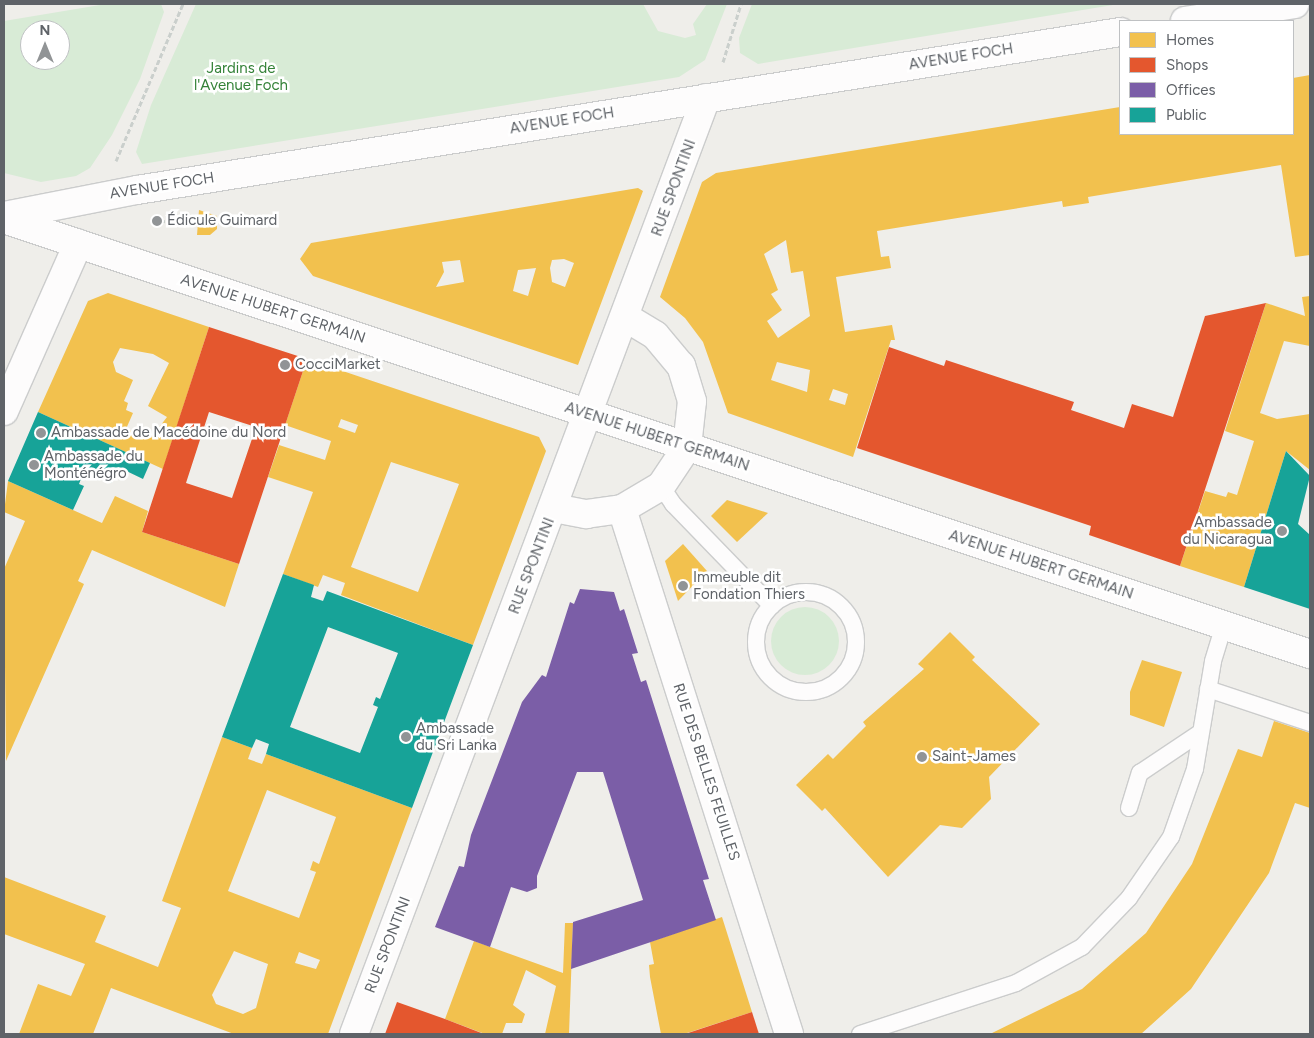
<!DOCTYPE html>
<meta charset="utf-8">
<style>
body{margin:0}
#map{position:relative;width:1314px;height:1038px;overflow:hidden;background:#efeeea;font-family:Figtree,sans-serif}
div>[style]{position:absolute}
.green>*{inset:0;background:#d8ebd6}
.round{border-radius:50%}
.homes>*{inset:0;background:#f2c14e}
.shops>*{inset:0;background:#e4572e}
.offices>*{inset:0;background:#7b5ea7}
.public>*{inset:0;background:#17a398}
.path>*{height:3px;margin-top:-1.5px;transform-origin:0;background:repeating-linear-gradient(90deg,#cacfcc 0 5px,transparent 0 7.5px)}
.roads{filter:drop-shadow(1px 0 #cbcccc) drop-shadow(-1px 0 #cbcccc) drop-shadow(0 1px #cbcccc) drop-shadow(0 -1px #cbcccc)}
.lane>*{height:16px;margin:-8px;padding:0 8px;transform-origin:8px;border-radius:8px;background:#fdfcfc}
.lane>.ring{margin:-8px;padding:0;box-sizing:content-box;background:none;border:16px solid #fdfcfc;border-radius:50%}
.street>*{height:28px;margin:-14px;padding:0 14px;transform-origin:14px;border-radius:14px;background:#fdfcfc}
.secondary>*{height:28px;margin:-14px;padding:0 14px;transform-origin:14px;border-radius:14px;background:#fdfcfc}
.dots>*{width:14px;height:14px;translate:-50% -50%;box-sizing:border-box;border:2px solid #fff;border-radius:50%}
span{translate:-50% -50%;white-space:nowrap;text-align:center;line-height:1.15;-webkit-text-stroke:5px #fff;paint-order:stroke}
.street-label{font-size:15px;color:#5f6368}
.park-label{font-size:15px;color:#348238}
.poi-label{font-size:15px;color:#5f6368}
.left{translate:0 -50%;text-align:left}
.right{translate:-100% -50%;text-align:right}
.frame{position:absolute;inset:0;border:5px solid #5f6368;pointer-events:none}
.legend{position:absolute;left:1119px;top:20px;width:175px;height:115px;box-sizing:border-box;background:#fff;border:1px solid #bfc1c3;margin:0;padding:6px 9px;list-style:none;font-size:15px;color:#5f6368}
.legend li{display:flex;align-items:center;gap:10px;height:25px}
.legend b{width:25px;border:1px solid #bfc1c3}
.north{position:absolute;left:20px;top:20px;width:50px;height:50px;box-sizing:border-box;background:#fff;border:1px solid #bfc1c3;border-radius:50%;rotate:0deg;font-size:14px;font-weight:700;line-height:20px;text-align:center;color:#5f6368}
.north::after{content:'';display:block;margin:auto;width:18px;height:22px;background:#919496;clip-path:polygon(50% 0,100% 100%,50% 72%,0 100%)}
</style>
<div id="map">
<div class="green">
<div style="clip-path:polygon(evenodd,106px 4px,161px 4px,164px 12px,140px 79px,112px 135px,90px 168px,76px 176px,41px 182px,4px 173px,4px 21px,106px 4px,30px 30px,60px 30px,60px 60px,30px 60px,30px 30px)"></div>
<div style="clip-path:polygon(196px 4px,643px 4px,658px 31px,685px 38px,696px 35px,693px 24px,707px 4px,727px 4px,705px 60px,679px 77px,142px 164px,136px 152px,151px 105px)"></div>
<div style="clip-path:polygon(752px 4px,1119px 4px,758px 64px,740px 53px,739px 38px)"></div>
<div class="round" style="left:771px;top:607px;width:68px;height:68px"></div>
</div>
<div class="homes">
<div style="clip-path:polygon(evenodd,1310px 75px,1310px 255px,1295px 257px,1281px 165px,1088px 197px,1089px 203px,1063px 207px,1062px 201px,877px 231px,881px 257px,889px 256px,891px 268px,836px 277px,845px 332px,892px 325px,895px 340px,891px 340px,853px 457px,728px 413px,703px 342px,685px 318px,660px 297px,702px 182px,716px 173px,1120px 107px,1120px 134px,1293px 134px,1293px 78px,1310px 75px,786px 240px,791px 273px,803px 271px,810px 316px,778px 338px,767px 321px,782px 310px,771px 294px,778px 290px,764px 254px,786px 240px,1310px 75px,777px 362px,810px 370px,807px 392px,771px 380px,777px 362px,1310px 75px,833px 389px,848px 394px,845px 405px,829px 400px,833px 389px)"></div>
<div style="clip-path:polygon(evenodd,638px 188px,643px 191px,578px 365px,313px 276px,300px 259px,311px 243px,638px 188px,564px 259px,574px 263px,565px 287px,552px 282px,550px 268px,552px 260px,564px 259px,638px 188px,460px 260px,464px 282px,436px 287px,444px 272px,442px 262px,460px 260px,638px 188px,536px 268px,528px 296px,513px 291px,518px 270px,536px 268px)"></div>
<div style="clip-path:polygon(199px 210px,217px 216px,217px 229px,210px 235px,197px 235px)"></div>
<div style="clip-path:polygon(evenodd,108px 293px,209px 327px,163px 469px,38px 412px,88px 301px,108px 293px,120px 348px,153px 354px,169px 363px,148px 406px,167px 417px,151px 438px,126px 429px,133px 413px,126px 410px,128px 403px,124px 401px,133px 380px,116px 372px,113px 362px,120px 348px)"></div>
<div style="clip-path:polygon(1310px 296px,1310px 346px,1284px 341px,1260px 413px,1277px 419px,1310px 414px,1310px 470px,1286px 451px,1244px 587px,1180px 566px,1205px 491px,1226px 497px,1228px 492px,1237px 495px,1254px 441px,1225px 431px,1266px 303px,1305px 316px,1302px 297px)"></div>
<div style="clip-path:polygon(evenodd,307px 359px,539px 437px,546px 451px,473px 645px,341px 595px,345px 583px,323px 575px,318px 587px,283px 574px,313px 492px,268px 477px,279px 445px,325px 460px,331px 441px,285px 425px,307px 359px,341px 419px,358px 425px,355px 433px,338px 427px,341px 419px,307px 359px,391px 462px,459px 484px,418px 592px,351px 567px,391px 462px)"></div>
<div style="clip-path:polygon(8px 481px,102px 523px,115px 496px,148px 511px,142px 532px,239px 564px,225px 607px,92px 550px,78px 581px,84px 584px,6px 761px,4px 569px,25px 521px,4px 512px)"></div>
<div style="clip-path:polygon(727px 500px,768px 513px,737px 542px,711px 516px)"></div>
<div style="clip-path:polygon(683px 544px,707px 571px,678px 601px,665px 561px)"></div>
<div style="clip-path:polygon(950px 632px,975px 657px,972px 660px,1040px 724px,989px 777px,991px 799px,962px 828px,940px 825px,888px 877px,825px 808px,822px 811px,796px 785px,828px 754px,833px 759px,866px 726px,863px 722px,924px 669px,918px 664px)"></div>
<div style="clip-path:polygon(1142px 660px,1182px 672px,1164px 727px,1130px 715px,1130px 692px)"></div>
<div style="clip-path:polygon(1274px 721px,1310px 733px,1310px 808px,1295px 803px,1269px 873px,1191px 989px,1141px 1034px,990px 1034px,1082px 989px,1146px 933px,1192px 864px,1238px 749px,1262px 757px)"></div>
<div style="clip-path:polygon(evenodd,222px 737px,252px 748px,248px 759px,262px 764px,266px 754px,412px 808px,328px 1034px,234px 1034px,111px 988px,93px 1034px,19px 1034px,38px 984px,71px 996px,85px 964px,4px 934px,4px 877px,106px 916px,95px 942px,158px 967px,181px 908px,162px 901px,222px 737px,267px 790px,336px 817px,319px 864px,313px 861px,310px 870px,316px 872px,299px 918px,228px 891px,267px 790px,222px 737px,234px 951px,268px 964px,256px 1008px,243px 1014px,216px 1004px,212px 995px,234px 951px,222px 737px,299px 952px,320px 960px,316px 969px,295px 963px,299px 952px)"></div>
<div style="clip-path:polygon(722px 917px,752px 1012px,684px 1034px,661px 1034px,650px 977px,649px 965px,654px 964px,650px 942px)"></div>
<div style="clip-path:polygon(565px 923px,573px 923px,569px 1034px,545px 1034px,556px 986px,526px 970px,513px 1005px,525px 1014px,522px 1023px,506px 1023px,502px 1034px,485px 1034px,445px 1019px,474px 941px,563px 973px)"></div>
</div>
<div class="shops">
<div style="clip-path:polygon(1266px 303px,1180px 566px,1089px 535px,1091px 526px,857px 448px,889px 347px,944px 366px,946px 360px,1074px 402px,1071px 410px,1124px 428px,1132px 404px,1173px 417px,1205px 316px)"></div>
<div style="clip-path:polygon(evenodd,209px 327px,307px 359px,239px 564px,142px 532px,209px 327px,209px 412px,256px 427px,232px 498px,186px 483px,209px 412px)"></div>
<div style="clip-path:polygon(397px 1002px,445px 1019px,484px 1034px,385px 1034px)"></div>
<div style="clip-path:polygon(752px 1012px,759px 1034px,685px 1034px)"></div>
</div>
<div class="offices">
<div style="clip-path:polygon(580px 589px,614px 592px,620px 611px,624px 609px,638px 653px,632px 654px,641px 682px,646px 680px,709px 879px,703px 880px,716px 920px,571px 969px,573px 922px,643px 900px,603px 772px,577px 772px,537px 876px,537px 888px,527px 892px,511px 887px,490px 947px,435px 927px,459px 866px,464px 867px,471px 835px,522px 702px,542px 675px,546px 677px,570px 602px,574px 604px)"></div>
</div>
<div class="public">
<div style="clip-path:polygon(38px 412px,150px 463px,143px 479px,118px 467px,111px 483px,84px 471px,79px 484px,84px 486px,73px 510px,8px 481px)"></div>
<div style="clip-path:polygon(1286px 451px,1310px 476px,1298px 524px,1310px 535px,1310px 609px,1244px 587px)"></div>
<div style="clip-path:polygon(evenodd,283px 574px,314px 585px,311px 597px,323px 601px,327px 591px,473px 645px,412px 808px,266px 754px,269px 744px,256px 739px,252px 748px,222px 737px,283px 574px,328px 627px,398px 653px,380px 699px,376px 697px,373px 705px,378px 707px,360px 753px,290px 727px,328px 627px)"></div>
</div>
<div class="path">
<div style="left:723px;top:62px;width:61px;rotate:-72.8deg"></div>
<div style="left:116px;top:161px;width:171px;rotate:-66.9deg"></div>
<div style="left:160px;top:221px;width:26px;rotate:2deg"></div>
</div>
<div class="roads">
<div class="lane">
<div style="left:661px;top:486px;width:22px;rotate:56deg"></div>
<div style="left:673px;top:504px;width:142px;rotate:45.9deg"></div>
<div class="ring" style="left:756px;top:592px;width:84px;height:84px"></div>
<div style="left:1208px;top:689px;width:108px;rotate:18.4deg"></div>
<div style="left:1129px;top:808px;width:37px;rotate:-73deg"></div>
<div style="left:1140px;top:773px;width:73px;rotate:-33.9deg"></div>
<div style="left:860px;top:1034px;width:164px;rotate:-18.1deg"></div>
<div style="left:1016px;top:983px;width:75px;rotate:-28.6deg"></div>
<div style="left:1082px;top:947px;width:68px;rotate:-46.2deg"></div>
<div style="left:1129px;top:898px;width:74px;rotate:-55.5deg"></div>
<div style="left:1171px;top:837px;width:72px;rotate:-70.6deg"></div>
<div style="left:1195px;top:769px;width:109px;rotate:-80.5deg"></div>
<div style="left:1213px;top:661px;width:37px;rotate:-73deg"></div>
</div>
<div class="street">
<div style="left:1185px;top:21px;width:111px;rotate:-8.8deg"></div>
<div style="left:4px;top:216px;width:136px;rotate:-11.1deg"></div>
<div style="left:137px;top:190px;width:996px;rotate:-9.13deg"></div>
<div style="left:4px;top:411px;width:183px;rotate:-66.1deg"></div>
<div style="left:554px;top:508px;width:33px;rotate:11deg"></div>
<div style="left:586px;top:514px;width:36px;rotate:-8deg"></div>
<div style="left:622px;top:509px;width:45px;rotate:-30.5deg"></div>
<div style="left:661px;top:486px;width:47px;rotate:-56.3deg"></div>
<div style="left:687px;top:447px;width:46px;rotate:-83.8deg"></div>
<div style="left:692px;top:401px;width:37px;rotate:-107deg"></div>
<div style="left:681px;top:366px;width:40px;rotate:-130deg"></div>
<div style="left:655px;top:335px;width:33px;rotate:-149deg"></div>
<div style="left:622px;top:509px;width:551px;rotate:72.35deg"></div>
<div style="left:354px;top:1034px;width:1000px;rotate:-69.39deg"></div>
</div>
<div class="secondary">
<div style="left:4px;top:219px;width:1377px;rotate:18.42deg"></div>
</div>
</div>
<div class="dots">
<div style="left:157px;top:221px;background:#919496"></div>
<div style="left:285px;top:365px;background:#919496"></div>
<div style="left:41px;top:433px;background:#919496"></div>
<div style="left:34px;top:465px;background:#919496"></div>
<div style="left:1282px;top:531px;background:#919496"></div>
<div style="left:683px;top:586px;background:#919496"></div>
<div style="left:406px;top:737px;background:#919496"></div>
<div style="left:922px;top:757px;background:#919496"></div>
</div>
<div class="street-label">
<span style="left:961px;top:57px;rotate:-9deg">AVENUE FOCH</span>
<span style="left:562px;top:121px;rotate:-9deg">AVENUE FOCH</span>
<span style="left:162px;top:186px;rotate:-9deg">AVENUE FOCH</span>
<span style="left:674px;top:188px;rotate:-70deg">RUE SPONTINI</span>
<span style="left:273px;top:309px;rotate:18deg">AVENUE HUBERT GERMAIN</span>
<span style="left:657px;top:437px;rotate:18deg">AVENUE HUBERT GERMAIN</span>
<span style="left:1041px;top:565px;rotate:18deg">AVENUE HUBERT GERMAIN</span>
<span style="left:532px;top:566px;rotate:-69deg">RUE SPONTINI</span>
<span style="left:706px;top:772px;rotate:72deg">RUE DES BELLES FEUILLES</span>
<span style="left:388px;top:945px;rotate:-69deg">RUE SPONTINI</span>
</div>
<div class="park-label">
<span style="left:241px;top:77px">Jardins de<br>l'Avenue Foch</span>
</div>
<div class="poi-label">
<span class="left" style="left:167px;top:221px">Édicule Guimard</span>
<span class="left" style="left:295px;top:365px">CocciMarket</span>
<span class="left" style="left:51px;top:433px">Ambassade de Macédoine du Nord</span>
<span class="left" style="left:44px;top:465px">Ambassade du<br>Monténégro</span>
<span class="right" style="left:1272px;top:531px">Ambassade<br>du Nicaragua</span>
<span class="left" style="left:693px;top:586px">Immeuble dit<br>Fondation Thiers</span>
<span class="left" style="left:416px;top:737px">Ambassade<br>du Sri Lanka</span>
<span class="left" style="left:932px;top:757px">Saint-James</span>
</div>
<div class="frame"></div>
<ul class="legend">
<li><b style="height:14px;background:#f2c14e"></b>Homes</li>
<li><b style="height:14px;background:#e4572e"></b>Shops</li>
<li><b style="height:14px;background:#7b5ea7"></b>Offices</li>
<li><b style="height:14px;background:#17a398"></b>Public</li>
</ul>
<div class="north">N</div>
</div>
